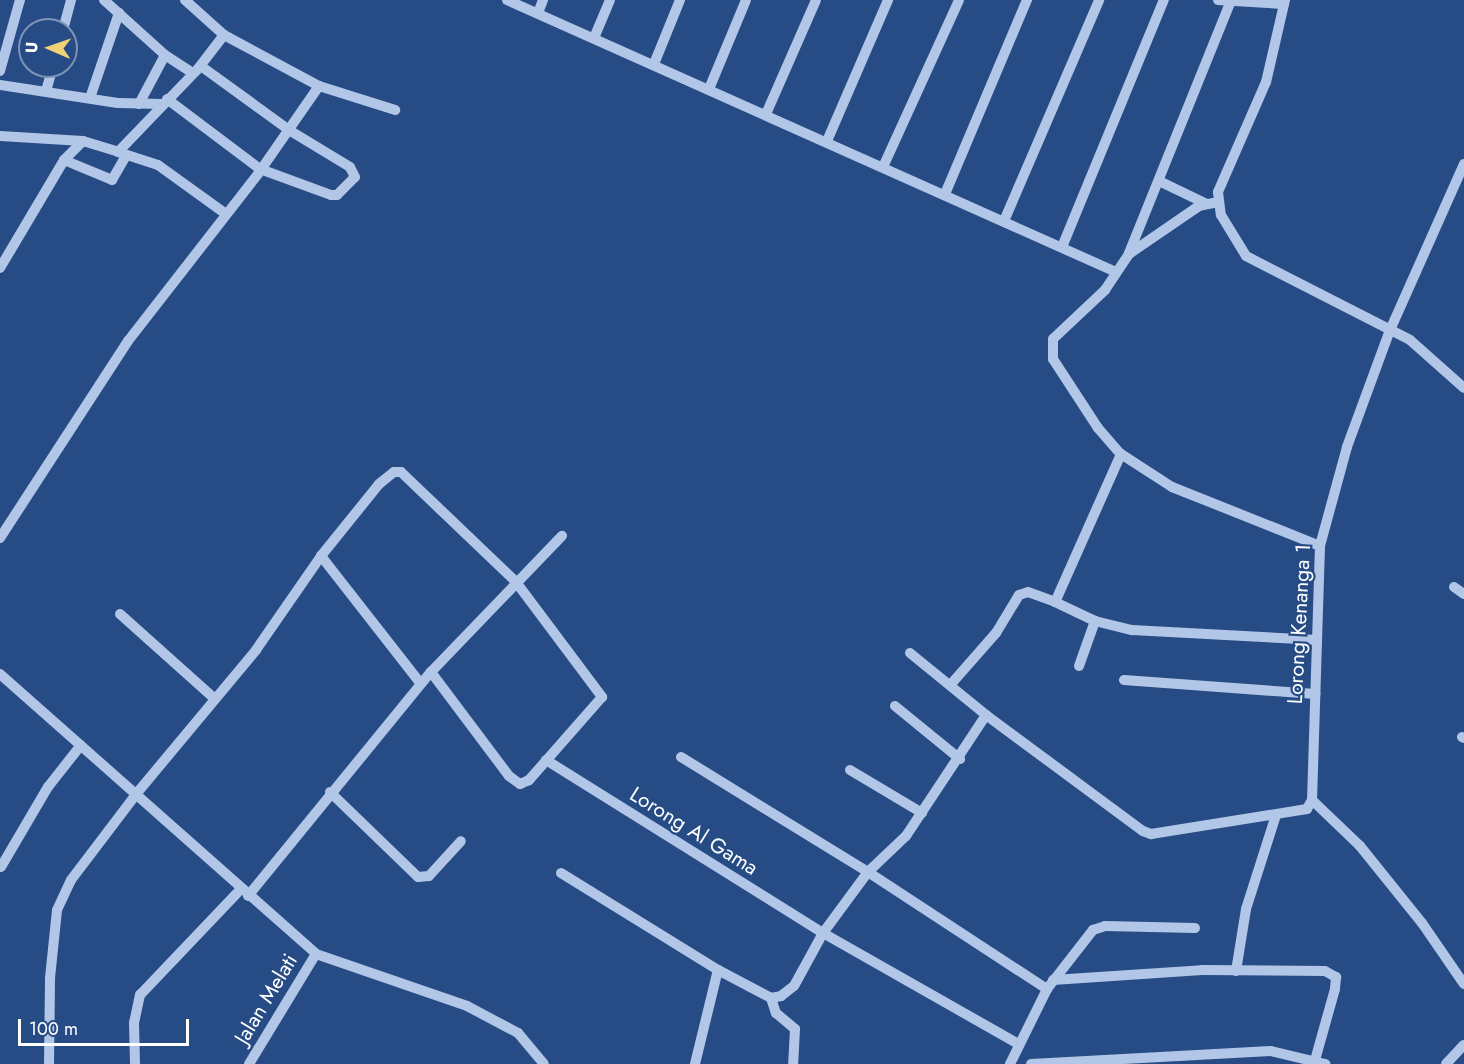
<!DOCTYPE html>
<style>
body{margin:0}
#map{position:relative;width:1464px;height:1064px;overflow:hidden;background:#274c85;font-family:Jost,sans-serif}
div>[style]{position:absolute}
.minor>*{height:10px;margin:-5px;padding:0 5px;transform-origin:5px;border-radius:5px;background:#b2c7e7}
span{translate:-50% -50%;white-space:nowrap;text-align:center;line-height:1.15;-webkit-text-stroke:4.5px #274c85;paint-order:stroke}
.street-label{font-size:21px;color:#fff}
.north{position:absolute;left:18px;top:18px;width:60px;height:60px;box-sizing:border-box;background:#274c85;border:2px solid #7d94b6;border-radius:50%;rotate:272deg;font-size:16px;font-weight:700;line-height:24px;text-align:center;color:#fff}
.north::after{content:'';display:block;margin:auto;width:21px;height:27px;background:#efd278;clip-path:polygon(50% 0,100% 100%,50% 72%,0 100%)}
.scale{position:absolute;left:18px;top:1019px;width:171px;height:27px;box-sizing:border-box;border:3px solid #fff;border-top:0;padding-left:8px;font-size:18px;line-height:21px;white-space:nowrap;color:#fff;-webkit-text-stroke:4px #274c85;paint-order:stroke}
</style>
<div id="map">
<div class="minor">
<div style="left:104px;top:0;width:82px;rotate:42deg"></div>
<div style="left:165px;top:55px;width:33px;rotate:33deg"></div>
<div style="left:185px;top:0;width:52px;rotate:41.9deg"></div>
<div style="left:224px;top:35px;width:108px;rotate:28.2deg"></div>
<div style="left:319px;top:86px;width:80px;rotate:17.5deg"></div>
<div style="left:507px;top:0;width:667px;rotate:24.07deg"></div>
<div style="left:1218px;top:0;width:66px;rotate:3.5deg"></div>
<div style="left:1285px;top:0;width:84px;rotate:103deg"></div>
<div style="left:1266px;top:82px;width:120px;rotate:113.6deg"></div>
<div style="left:1218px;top:192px;width:23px;rotate:83deg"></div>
<div style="left:1221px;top:215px;width:48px;rotate:58.6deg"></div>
<div style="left:1246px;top:256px;width:184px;rotate:27.1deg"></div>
<div style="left:1410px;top:340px;width:72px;rotate:41.6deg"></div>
<div style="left:538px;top:13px;width:14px;rotate:-69deg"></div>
<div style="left:63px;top:30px;width:31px;rotate:-75deg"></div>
<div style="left:594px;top:38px;width:41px;rotate:-67.2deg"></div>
<div style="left:654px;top:64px;width:69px;rotate:-67.9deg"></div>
<div style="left:0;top:71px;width:74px;rotate:-74.3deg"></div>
<div style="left:0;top:85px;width:119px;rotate:8.7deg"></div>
<div style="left:118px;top:103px;width:44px;rotate:1.3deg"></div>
<div style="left:709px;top:89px;width:96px;rotate:-67.4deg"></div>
<div style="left:46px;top:91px;width:26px;rotate:-74deg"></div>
<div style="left:90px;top:98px;width:90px;rotate:-71.2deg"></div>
<div style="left:167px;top:99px;width:116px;rotate:37deg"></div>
<div style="left:260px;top:169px;width:76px;rotate:20.1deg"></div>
<div style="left:331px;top:195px;width:6px"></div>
<div style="left:337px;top:195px;width:25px;rotate:-45deg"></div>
<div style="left:355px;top:177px;width:11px;rotate:-117deg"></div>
<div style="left:350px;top:167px;width:71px;rotate:-148.8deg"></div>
<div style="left:289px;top:130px;width:109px;rotate:-144deg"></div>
<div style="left:139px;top:104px;width:55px;rotate:-62deg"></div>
<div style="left:766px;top:114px;width:124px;rotate:-66.3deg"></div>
<div style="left:0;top:136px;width:83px;rotate:3.4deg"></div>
<div style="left:827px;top:141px;width:154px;rotate:-66.6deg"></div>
<div style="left:118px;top:152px;width:42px;rotate:18deg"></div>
<div style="left:158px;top:165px;width:84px;rotate:35.8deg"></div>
<div style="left:64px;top:160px;width:52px;rotate:22.6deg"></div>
<div style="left:112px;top:180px;width:28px;rotate:-60deg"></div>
<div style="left:1464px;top:164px;width:182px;rotate:114deg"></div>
<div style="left:1390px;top:330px;width:125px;rotate:110.2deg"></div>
<div style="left:1347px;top:447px;width:103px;rotate:105.3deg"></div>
<div style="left:1320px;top:546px;width:254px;rotate:91.8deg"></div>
<div style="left:1312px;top:800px;width:66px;rotate:43.8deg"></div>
<div style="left:1360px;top:846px;width:99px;rotate:51.2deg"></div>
<div style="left:1422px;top:923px;width:74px;rotate:55.5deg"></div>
<div style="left:883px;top:167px;width:183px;rotate:-65.5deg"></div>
<div style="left:1159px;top:181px;width:53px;rotate:25.6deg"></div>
<div style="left:945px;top:194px;width:211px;rotate:-67.1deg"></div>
<div style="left:1218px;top:202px;width:19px;rotate:168deg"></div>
<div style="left:1199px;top:206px;width:85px;rotate:145.6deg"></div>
<div style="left:1129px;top:254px;width:43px;rotate:123.7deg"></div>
<div style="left:1105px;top:290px;width:71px;rotate:136.7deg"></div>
<div style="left:1053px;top:339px;width:20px;rotate:90deg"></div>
<div style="left:1053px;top:359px;width:82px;rotate:56.9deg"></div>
<div style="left:1098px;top:428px;width:35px;rotate:49deg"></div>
<div style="left:1121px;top:454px;width:61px;rotate:32.9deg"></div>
<div style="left:1172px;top:487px;width:159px;rotate:21.7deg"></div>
<div style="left:1004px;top:221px;width:241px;rotate:-66.7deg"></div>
<div style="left:1062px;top:247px;width:267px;rotate:-67.6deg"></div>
<div style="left:1129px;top:253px;width:272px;rotate:-68deg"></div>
<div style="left:0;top:268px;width:126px;rotate:-59.3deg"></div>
<div style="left:64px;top:160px;width:27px;rotate:-45deg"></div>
<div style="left:83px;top:141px;width:37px;rotate:17deg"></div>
<div style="left:118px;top:152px;width:114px;rotate:-46.1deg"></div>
<div style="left:197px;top:70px;width:44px;rotate:-52.4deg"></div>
<div style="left:1121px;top:454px;width:162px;rotate:114deg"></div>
<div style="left:1055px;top:602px;width:44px;rotate:25.4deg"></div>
<div style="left:1095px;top:621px;width:38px;rotate:14deg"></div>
<div style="left:1132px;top:630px;width:182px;rotate:3.1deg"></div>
<div style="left:0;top:538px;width:235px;rotate:-57deg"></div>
<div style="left:128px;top:341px;width:212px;rotate:-52.1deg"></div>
<div style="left:258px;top:174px;width:107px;rotate:-55.3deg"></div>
<div style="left:321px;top:556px;width:162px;rotate:52deg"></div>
<div style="left:1454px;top:587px;width:12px;rotate:35deg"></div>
<div style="left:120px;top:614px;width:127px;rotate:41.8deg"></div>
<div style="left:910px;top:653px;width:98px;rotate:39.2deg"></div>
<div style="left:986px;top:715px;width:195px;rotate:36.5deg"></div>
<div style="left:1143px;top:831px;width:9px;rotate:21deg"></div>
<div style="left:1151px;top:834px;width:158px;rotate:-9.1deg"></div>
<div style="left:1307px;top:809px;width:10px;rotate:-61deg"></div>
<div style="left:1079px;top:666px;width:48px;rotate:-70.4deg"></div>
<div style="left:0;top:674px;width:422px;rotate:41.5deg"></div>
<div style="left:316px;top:954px;width:160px;rotate:19deg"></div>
<div style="left:467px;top:1006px;width:58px;rotate:27.9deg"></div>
<div style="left:518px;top:1033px;width:40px;rotate:50deg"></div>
<div style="left:1124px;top:680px;width:192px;rotate:4.2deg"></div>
<div style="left:952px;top:683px;width:67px;rotate:-48.7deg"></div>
<div style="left:996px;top:633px;width:44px;rotate:-58.8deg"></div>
<div style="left:1019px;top:595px;width:9px;rotate:-18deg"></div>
<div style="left:1028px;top:592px;width:29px;rotate:20deg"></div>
<div style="left:895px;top:706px;width:84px;rotate:39.2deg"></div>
<div style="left:1462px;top:737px;width:2px;rotate:27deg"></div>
<div style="left:681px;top:757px;width:220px;rotate:31.6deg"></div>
<div style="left:868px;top:872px;width:214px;rotate:33.2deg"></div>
<div style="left:546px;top:760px;width:327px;rotate:32deg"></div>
<div style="left:823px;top:933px;width:224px;rotate:29.6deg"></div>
<div style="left:850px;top:770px;width:84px;rotate:30.8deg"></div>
<div style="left:330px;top:792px;width:122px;rotate:44deg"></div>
<div style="left:418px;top:877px;width:11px;rotate:-5deg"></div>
<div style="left:429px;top:876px;width:47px;rotate:-47.6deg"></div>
<div style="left:1px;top:867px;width:93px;rotate:-59.6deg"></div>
<div style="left:48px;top:787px;width:53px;rotate:-51.8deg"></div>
<div style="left:561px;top:873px;width:185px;rotate:31.7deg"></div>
<div style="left:718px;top:970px;width:60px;rotate:27.8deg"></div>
<div style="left:771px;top:998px;width:10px;rotate:-11deg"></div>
<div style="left:781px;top:996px;width:16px;rotate:-38deg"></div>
<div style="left:794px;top:986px;width:60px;rotate:-61.3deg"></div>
<div style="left:823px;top:933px;width:76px;rotate:-53.6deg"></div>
<div style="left:868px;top:872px;width:52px;rotate:-43.5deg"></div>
<div style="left:906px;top:836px;width:145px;rotate:-56.5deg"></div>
<div style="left:248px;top:896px;width:289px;rotate:-50.8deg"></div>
<div style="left:431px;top:672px;width:189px;rotate:-46.1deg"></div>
<div style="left:1236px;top:971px;width:63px;rotate:-80.8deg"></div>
<div style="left:1246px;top:909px;width:99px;rotate:-72.3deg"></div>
<div style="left:1053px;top:980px;width:149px;rotate:-3.8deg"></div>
<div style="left:1202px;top:970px;width:123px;rotate:0.5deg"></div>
<div style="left:1325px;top:971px;width:13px;rotate:29deg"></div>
<div style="left:1336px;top:977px;width:12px;rotate:95deg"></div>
<div style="left:1335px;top:989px;width:74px;rotate:105.7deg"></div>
<div style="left:771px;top:998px;width:16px;rotate:72deg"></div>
<div style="left:776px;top:1013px;width:25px;rotate:40deg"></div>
<div style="left:795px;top:1029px;width:35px;rotate:93deg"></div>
<div style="left:49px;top:1064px;width:86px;rotate:-89.3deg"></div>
<div style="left:50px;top:978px;width:68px;rotate:-84.1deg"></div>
<div style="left:57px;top:910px;width:33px;rotate:-65deg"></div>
<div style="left:71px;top:880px;width:109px;rotate:-52.8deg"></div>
<div style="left:137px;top:793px;width:186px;rotate:-50.2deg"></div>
<div style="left:256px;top:650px;width:114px;rotate:-55.3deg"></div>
<div style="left:321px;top:556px;width:92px;rotate:-51.1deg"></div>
<div style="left:379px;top:484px;width:19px;rotate:-39deg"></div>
<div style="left:394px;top:472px;width:7px"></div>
<div style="left:401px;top:472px;width:159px;rotate:43.7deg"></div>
<div style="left:516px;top:582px;width:144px;rotate:53.2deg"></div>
<div style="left:602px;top:697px;width:111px;rotate:131.3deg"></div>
<div style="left:529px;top:780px;width:10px;rotate:156deg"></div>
<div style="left:520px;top:784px;width:14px;rotate:-144deg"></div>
<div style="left:509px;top:776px;width:130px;rotate:-126.9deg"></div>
<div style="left:135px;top:1064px;width:41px;rotate:-91.4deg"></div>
<div style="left:134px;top:1023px;width:29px;rotate:-78deg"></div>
<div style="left:140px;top:995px;width:146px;rotate:-46.4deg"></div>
<div style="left:249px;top:1064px;width:129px;rotate:-58.7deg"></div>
<div style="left:695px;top:1064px;width:97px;rotate:-76.3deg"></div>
<div style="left:1010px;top:1064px;width:84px;rotate:-63.7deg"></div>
<div style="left:1047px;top:989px;width:75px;rotate:-52.1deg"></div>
<div style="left:1093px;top:930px;width:13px;rotate:-18deg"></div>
<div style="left:1105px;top:926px;width:90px;rotate:1.3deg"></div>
<div style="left:1031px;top:1064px;width:240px;rotate:-3.1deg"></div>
<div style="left:1271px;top:1051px;width:56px;rotate:13.5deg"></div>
<div style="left:1446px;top:1064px;width:26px;rotate:-47deg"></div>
</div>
<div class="street-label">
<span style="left:1299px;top:624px;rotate:-87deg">Lorong Kenanga 1</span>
<span style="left:694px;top:831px;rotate:32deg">Lorong Al Gama</span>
<span style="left:266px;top:999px;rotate:-59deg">Jalan Melati</span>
</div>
<div class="north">U</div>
<div class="scale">100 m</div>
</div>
